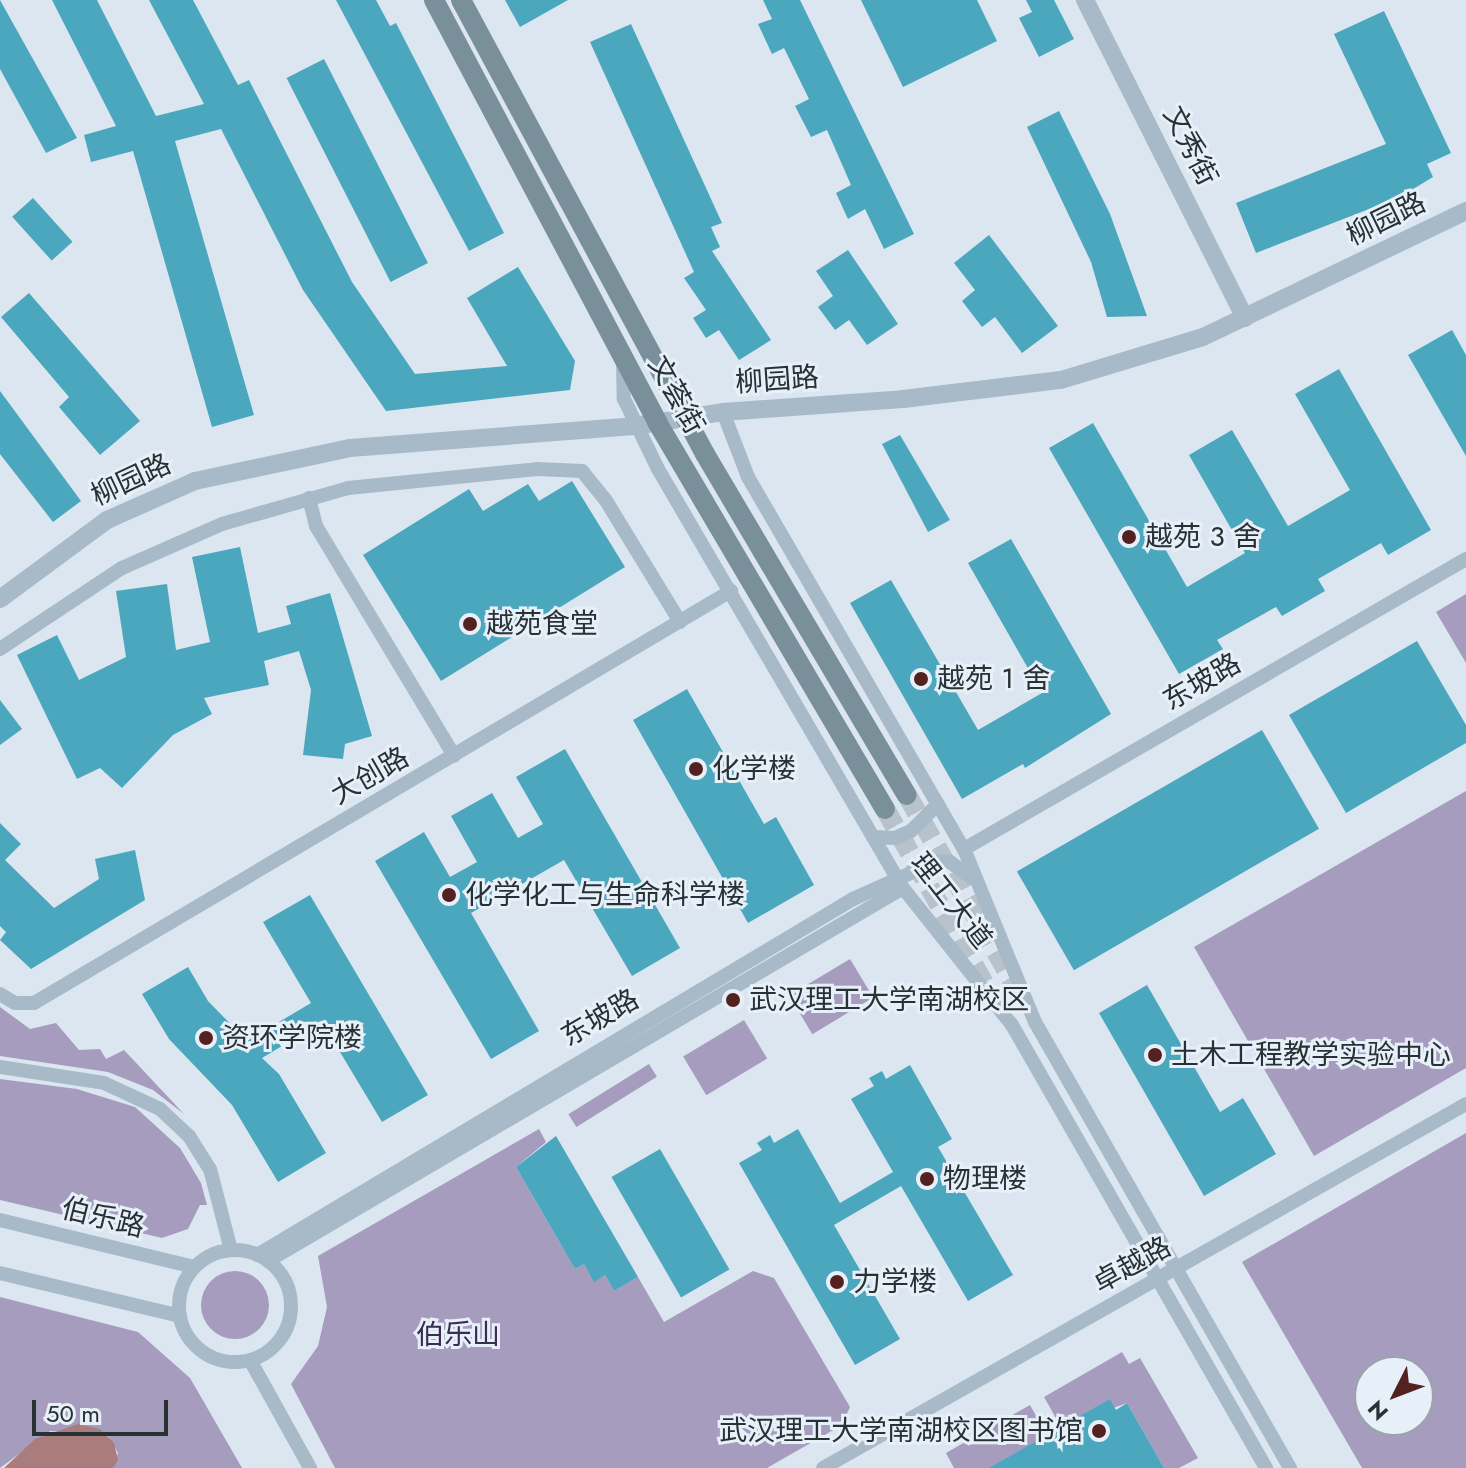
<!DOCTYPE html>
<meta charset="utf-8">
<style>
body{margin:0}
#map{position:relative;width:1466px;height:1468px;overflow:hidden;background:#dbe6f0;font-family:Jost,"Noto Sans SC",sans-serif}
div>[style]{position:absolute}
.green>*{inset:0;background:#a69cbe;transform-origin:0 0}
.round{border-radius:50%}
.water>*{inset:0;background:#ab7c7c}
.building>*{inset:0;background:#4ba7be;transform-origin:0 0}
.secondary-tunnel>*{height:20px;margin-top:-10px;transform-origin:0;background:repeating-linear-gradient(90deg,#b7c2ca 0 20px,transparent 0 30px)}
.minor>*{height:14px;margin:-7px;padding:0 7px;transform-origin:7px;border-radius:7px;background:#a8bac7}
.minor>.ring{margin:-7px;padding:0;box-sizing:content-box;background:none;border:14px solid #a8bac7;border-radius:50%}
.tertiary>*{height:18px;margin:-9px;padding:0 9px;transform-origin:9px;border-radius:9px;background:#a8bac7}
.secondary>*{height:20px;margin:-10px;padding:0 10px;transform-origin:10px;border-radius:10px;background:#79909a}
.dots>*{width:22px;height:22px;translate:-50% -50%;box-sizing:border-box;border:4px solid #e7eff8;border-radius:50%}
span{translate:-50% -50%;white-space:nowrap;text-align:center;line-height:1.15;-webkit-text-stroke:6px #e7eff8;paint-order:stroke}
.street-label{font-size:28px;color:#283134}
.poi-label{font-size:28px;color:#283134}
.left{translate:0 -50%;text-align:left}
.right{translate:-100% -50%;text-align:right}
.park-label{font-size:28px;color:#392d51}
.north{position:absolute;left:1354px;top:1356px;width:80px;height:80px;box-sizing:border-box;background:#e7eff8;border:2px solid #9ba3aa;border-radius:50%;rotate:228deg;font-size:22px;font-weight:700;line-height:32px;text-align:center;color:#283134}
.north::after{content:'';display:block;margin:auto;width:28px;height:36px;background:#532120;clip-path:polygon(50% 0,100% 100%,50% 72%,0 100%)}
.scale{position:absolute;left:32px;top:1400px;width:136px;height:36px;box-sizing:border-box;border:4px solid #283134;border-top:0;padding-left:10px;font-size:24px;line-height:28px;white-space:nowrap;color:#283134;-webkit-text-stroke:6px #e7eff8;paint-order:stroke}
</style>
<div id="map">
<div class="green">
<div style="clip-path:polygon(1466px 594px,1466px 663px,1436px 612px)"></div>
<div style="clip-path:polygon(1466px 791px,1466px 1068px,1314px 1156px,1194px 947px)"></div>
<div style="left:850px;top:959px;width:45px;height:71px;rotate:59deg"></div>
<div style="clip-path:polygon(0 1007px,30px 1029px,56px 1023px,79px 1050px,100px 1049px,106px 1059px,124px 1050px,184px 1114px,153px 1090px,108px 1072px,0 1056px)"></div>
<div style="left:744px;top:1020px;width:45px;height:71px;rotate:59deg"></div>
<div style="left:649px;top:1064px;width:15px;height:95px;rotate:58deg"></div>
<div style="clip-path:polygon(0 1079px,77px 1089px,135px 1107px,180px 1148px,201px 1183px,207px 1205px,200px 1205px,188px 1229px,162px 1238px,0 1200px)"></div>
<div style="clip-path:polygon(539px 1129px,546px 1142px,516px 1167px,575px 1269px,584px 1264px,594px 1281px,605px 1275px,614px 1291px,638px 1277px,664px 1322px,753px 1271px,774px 1278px,850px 1407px,842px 1425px,767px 1468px,335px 1468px,291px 1384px,318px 1346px,327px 1307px,318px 1256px)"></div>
<div style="clip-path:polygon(evenodd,1466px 1133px,1466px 1468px,1362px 1468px,1242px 1262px,1466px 1133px,1370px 1372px,1418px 1372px,1418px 1420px,1370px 1420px,1370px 1372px)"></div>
<div class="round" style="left:201px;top:1271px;width:68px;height:68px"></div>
<div style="clip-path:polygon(0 1297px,138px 1332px,190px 1378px,242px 1468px,113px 1468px,118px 1453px,108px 1436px,50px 1431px,0 1468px)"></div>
<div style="clip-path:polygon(1122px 1352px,1129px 1364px,1140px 1358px,1198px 1458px,1179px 1468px,1164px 1468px,1127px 1403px,1061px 1427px,1044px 1397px)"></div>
<div style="clip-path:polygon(1030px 1405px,1047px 1435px,990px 1468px,954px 1468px,946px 1453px)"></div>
</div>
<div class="water">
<div style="clip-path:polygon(78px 1424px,100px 1429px,114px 1443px,118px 1460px,113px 1468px,4px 1468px,35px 1439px)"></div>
</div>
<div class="building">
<div style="clip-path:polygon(0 0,77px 138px,46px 153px,0 69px)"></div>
<div style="clip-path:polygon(52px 0,97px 0,156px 116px,204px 104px,149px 0,193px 0,238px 85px,249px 80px,352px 282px,415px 374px,507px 366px,467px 298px,518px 267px,575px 361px,570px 390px,386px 411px,303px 290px,221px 129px,175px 141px,254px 415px,212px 427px,133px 151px,91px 162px,84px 135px,116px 126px)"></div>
<div style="clip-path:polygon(336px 0,376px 0,390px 26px,396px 23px,504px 233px,469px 251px)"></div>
<div style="clip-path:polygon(505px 0,568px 0,520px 27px)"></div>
<div style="clip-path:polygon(763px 0,800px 0,914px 234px,884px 249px,865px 209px,848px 219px,836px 193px,851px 185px,827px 130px,811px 137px,795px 106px,809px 99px,784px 48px,772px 54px,758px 24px,772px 19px)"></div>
<div style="clip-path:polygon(861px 0,977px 0,997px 41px,903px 87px)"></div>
<div style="clip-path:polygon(1026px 0,1054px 0,1074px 39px,1039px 57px,1019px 18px,1032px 12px)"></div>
<div style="clip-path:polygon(1384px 11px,1451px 153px,1427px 164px,1433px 177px,1400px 197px,1256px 253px,1236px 203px,1386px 144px,1334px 34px)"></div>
<div style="clip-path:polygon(631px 24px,722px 223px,711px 227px,720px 247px,712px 251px,771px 340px,739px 360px,719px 330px,706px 338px,693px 318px,706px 310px,684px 278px,694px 272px,590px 42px)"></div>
<div style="left:324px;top:59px;width:229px;height:42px;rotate:63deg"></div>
<div style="clip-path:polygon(1059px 111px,1110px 214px,1147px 316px,1107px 317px,1091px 262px,1027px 127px)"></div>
<div style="left:33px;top:198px;width:59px;height:28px;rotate:48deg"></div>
<div style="clip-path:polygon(989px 235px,1058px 326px,1022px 353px,995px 317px,982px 327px,962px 301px,975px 290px,954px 263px)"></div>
<div style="clip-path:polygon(848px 250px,898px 324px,867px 345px,849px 320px,835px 330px,818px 307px,833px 296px,816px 271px)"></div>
<div style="clip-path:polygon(29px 293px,140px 421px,100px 455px,59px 407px,69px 397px,1px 317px)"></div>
<div style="clip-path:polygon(1452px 330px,1466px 355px,1466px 456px,1408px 355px)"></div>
<div style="clip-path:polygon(1339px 369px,1431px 530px,1388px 555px,1381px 543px,1318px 579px,1325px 591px,1282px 616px,1276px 607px,1217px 640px,1223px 649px,1179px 674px,1049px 448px,1093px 423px,1187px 587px,1245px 553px,1189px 455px,1232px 430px,1288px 526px,1350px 490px,1295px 394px)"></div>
<div style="clip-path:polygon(0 391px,81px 501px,53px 522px,0 454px)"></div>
<div style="clip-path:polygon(900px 435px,950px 520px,928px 532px,882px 444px)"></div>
<div style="clip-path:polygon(572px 481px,625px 567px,441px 681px,363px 555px,469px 489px,483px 511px,528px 484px,539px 501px)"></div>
<div style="clip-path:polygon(1011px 539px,1111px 714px,1025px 768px,1023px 764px,962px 799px,850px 603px,891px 580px,978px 730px,1042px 693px,968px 563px)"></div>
<div style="clip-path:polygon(240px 547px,258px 633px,291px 624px,286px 606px,330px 593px,372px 736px,345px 744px,343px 759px,303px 755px,311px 690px,299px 651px,264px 661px,269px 685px,204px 698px,212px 714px,173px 735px,122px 788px,100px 768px,77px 779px,17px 655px,57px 635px,79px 680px,126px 657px,116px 591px,167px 584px,176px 650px,210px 642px,192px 557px)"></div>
<div style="clip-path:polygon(1417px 641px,1466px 725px,1466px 743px,1346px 813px,1289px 715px)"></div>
<div style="clip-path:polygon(687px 689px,764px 824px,776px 817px,814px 885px,748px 923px,633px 720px)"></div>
<div style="clip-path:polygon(0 700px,22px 729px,0 745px)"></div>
<div style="left:1262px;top:730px;width:114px;height:283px;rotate:60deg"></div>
<div style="clip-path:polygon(565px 749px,680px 948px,632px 976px,564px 860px,471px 913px,539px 1031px,491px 1059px,375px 861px,424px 832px,450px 877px,477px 862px,451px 816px,492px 793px,518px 838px,543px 824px,516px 777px)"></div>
<div style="clip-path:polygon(0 823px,21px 844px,5px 860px,54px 908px,99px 879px,95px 859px,135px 850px,145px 900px,31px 969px,0 940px,6px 932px,0 926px)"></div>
<div style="clip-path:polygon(310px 895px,428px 1095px,382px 1122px,322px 1022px,262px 1058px,279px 1074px,326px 1153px,278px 1182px,232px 1105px,169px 1039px,142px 994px,188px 967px,208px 1001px,247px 1041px,311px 1003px,263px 922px)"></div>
<div style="clip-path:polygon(1147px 985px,1220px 1112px,1243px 1098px,1276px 1154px,1204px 1196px,1099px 1013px)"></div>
<div style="clip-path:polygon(910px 1065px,952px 1139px,938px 1147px,1013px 1275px,968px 1301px,901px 1186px,834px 1225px,900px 1339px,855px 1365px,739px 1163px,762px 1150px,757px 1143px,770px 1135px,774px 1143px,798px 1129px,840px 1203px,893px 1172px,851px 1099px,874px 1086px,869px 1078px,882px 1071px,886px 1079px)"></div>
<div style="clip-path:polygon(556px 1136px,638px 1277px,614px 1291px,605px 1275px,594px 1282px,584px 1264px,575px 1269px,516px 1167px)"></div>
<div style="left:660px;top:1149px;width:139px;height:56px;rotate:60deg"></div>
<div style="clip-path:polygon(1110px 1399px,1116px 1410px,1127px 1403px,1164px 1468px,989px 1468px)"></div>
</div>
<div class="secondary-tunnel">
<div style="left:907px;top:795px;width:229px;rotate:60.4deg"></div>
<div style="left:885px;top:809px;width:208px;rotate:60.4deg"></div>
</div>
<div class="minor">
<div style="left:623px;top:360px;width:39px;rotate:89deg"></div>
<div style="left:624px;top:399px;width:78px;rotate:64.1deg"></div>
<div style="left:658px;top:469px;width:485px;rotate:59.7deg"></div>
<div style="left:903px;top:888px;width:175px;rotate:51.5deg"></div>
<div style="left:1012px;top:1025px;width:511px;rotate:60.17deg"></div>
<div style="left:723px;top:412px;width:70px;rotate:69deg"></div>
<div style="left:748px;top:477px;width:430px;rotate:59.9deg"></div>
<div style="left:964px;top:849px;width:187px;rotate:67.7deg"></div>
<div style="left:1035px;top:1022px;width:514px;rotate:60.24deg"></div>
<div style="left:309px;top:498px;width:29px;rotate:76deg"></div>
<div style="left:316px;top:526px;width:268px;rotate:59deg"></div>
<div style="left:0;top:649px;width:146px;rotate:-33.6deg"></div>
<div style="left:122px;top:568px;width:109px;rotate:-23.7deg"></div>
<div style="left:222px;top:524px;width:131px;rotate:-15.9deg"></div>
<div style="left:348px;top:488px;width:190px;rotate:-5.7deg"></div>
<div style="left:537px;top:469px;width:45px;rotate:2.5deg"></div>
<div style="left:582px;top:471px;width:36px;rotate:51deg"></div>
<div style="left:605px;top:499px;width:144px;rotate:58.6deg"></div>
<div style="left:874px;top:837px;width:21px;rotate:3deg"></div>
<div style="left:895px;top:838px;width:17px;rotate:-24deg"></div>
<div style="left:911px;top:831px;width:38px;rotate:-45deg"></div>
<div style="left:964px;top:849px;width:580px;rotate:-30.01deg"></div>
<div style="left:0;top:994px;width:17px;rotate:31deg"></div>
<div style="left:15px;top:1003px;width:19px"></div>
<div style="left:34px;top:1003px;width:810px;rotate:-30.59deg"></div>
<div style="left:0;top:1067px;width:105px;rotate:8.7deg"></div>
<div style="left:104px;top:1083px;width:62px;rotate:24.9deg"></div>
<div style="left:160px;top:1109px;width:40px;rotate:43deg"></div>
<div style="left:189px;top:1136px;width:39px;rotate:58deg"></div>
<div style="left:210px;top:1169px;width:84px;rotate:75.5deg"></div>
<div style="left:0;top:1220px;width:200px;rotate:13.6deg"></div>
<div class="ring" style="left:179px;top:1250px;width:98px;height:98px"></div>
<div style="left:257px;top:1255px;width:694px;rotate:-30.85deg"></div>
<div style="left:853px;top:899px;width:92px;rotate:-24.3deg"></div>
<div style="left:937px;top:861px;width:13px;rotate:4deg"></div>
<div style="left:950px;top:862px;width:29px;rotate:36deg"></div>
<div style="left:268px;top:1261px;width:736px;rotate:-30.43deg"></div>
<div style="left:0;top:1273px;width:185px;rotate:13.4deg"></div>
<div style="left:250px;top:1360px;width:124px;rotate:60.9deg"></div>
<div style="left:823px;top:1468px;width:739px;rotate:-29.51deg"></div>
</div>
<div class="tertiary">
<div style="left:1085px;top:0;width:356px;rotate:63.3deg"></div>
<div style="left:0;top:599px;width:133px;rotate:-36.4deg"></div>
<div style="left:107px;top:520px;width:96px;rotate:-23.9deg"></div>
<div style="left:195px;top:481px;width:158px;rotate:-12deg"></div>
<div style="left:350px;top:448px;width:285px;rotate:-4.4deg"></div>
<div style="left:634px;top:426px;width:90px;rotate:-8.9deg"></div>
<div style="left:723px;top:412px;width:180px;rotate:-4.1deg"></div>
<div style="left:903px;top:399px;width:159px;rotate:-6.9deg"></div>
<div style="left:1061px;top:380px;width:148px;rotate:-16.8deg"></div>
<div style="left:1203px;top:337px;width:292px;rotate:-25.6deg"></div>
</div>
<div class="secondary">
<div style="left:434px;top:0;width:477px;rotate:62.1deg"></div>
<div style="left:657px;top:422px;width:449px;rotate:59.5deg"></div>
<div style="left:461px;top:0;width:515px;rotate:61.74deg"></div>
<div style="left:705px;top:454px;width:396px;rotate:59.4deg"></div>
</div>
<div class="dots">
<div style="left:1129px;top:537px;background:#532120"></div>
<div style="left:470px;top:624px;background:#532120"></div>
<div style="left:921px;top:679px;background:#532120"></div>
<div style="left:696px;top:769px;background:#532120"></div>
<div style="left:449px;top:895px;background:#532120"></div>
<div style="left:733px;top:1000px;background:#532120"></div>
<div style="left:206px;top:1038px;background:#532120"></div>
<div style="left:1155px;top:1055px;background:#532120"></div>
<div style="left:927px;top:1179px;background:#532120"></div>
<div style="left:837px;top:1282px;background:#532120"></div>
<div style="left:1099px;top:1431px;background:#532120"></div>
</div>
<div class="street-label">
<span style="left:1190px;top:146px;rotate:63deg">文秀街</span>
<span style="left:1386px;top:219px;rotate:-26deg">柳园路</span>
<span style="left:777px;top:380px;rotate:-4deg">柳园路</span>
<span style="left:676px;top:395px;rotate:61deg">文荟街</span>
<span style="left:131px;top:480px;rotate:-25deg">柳园路</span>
<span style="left:1202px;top:682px;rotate:-30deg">东坡路</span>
<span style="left:370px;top:776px;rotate:-30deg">大创路</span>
<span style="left:951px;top:901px;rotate:52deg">理工大道</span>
<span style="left:600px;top:1018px;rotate:-30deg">东坡路</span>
<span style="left:103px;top:1218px;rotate:14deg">伯乐路</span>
<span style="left:1132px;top:1265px;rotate:-29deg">卓越路</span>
</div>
<div class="poi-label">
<span class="left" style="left:1145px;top:537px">越苑 3 舍</span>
<span class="left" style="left:486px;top:624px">越苑食堂</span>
<span class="left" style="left:937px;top:679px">越苑 1 舍</span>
<span class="left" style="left:712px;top:769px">化学楼</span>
<span class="left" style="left:465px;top:895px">化学化工与生命科学楼</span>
<span class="left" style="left:749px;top:1000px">武汉理工大学南湖校区</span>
<span class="left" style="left:222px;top:1038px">资环学院楼</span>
<span class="left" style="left:1171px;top:1055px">土木工程教学实验中心</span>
<span class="left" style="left:943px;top:1179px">物理楼</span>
<span class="left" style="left:853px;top:1282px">力学楼</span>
<span class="right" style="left:1083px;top:1431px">武汉理工大学南湖校区图书馆</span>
</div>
<div class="park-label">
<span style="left:458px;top:1335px">伯乐山</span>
</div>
<div class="north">N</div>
<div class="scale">50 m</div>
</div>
